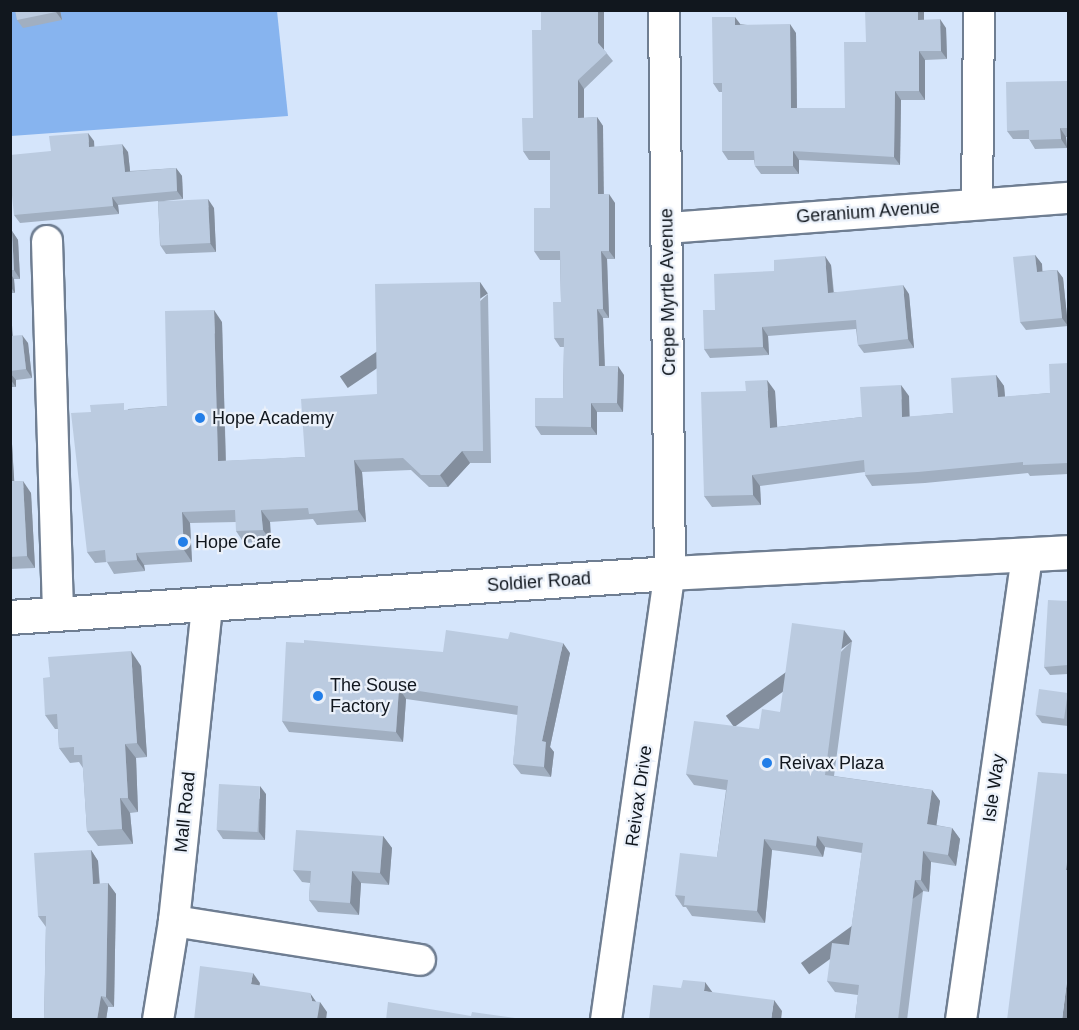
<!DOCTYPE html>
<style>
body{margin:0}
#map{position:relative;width:1079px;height:1030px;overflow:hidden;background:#d5e5fb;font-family:Helvetica,sans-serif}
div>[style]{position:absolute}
.green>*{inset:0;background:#87b4ef}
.roads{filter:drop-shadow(2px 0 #6f7e92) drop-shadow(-2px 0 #6f7e92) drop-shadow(0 2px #6f7e92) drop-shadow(0 -2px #6f7e92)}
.minor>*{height:30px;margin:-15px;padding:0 15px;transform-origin:15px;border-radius:15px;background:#fff}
.secondary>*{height:33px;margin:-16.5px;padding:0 16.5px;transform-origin:16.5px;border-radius:16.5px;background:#fff}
.wall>*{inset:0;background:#a1afc1}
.shaded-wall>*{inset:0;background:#838e9d;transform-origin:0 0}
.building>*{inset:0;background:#bbcbe0;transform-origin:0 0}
.dots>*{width:16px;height:16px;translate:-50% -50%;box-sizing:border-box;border:3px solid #ebf1fa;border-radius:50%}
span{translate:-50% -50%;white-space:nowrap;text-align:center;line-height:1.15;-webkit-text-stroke:4.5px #ebf1fa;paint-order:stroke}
.street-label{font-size:18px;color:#11171e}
.poi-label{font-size:18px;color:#11171e}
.left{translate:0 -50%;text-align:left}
.frame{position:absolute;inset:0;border:12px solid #11171e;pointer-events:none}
</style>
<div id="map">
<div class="green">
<div style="clip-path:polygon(11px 11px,277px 11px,288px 116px,11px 136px)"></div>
</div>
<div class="roads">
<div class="minor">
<div style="left:977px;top:204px;width:194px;rotate:-89.4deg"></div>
<div style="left:668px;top:228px;width:401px;rotate:-4.3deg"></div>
<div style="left:47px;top:241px;width:372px;rotate:88.3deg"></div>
<div style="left:174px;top:921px;width:249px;rotate:9deg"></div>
<div style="left:158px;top:1020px;width:100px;rotate:-80.8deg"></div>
<div style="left:174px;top:921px;width:318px;rotate:-84deg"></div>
<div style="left:606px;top:1020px;width:452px;rotate:-81.9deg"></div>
<div style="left:670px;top:573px;width:563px;rotate:-90.61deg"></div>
<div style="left:961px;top:1020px;width:469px;rotate:-81.9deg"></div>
</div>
<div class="secondary">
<div style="left:10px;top:617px;width:661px;rotate:-3.81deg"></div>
<div style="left:670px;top:573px;width:399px;rotate:-3deg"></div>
</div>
</div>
<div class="wall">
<div style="clip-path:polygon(15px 10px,60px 10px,62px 20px,23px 28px,17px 20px)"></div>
<div style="clip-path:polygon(604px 10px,604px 50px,613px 61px,584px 89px,584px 118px,597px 117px,603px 126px,603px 194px,615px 203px,615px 259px,607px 259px,609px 318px,603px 318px,605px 366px,624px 375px,623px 412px,597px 412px,597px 435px,541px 435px,535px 426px,563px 398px,564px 347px,560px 347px,554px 338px,561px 302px,560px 260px,540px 260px,534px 251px,550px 208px,550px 160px,529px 160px,523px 151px,533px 118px,541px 30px)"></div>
<div style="clip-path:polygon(924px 10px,924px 20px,946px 28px,947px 59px,925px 60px,925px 100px,901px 100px,900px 165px,799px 160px,799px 174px,761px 174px,755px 166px,754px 160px,728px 160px,722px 151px,722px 92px,719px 92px,713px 83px,741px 24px,796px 33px,797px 108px,845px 108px,866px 42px)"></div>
<div style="clip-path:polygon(1068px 81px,1068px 137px,1066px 137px,1067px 148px,1035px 149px,1029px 139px,1013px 139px,1007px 131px)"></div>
<div style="clip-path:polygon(94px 141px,94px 147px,128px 152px,130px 171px,176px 168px,182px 176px,183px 199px,164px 201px,214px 208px,216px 252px,166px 254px,160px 245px,158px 201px,118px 205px,119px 214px,20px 223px,14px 215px,51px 151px)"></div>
<div style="clip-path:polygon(10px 231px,12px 231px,18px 240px,20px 279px,14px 279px,15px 293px,10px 293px)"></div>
<div style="clip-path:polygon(1035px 255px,1042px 264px,1042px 271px,1057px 270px,1063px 278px,1068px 326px,1026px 330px,1020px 322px)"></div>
<div style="clip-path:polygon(831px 265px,834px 292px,909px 294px,914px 348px,864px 353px,858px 345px,856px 329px,768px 336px,769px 355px,710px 358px,704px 349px,715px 310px,774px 271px)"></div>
<div style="clip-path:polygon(488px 294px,491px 463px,470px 463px,448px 487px,429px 487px,411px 470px,362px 472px,366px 522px,317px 525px,313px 519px,270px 522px,271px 541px,244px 543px,236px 531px,236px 522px,190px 523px,192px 562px,144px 565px,145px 571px,114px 574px,107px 562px,95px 563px,87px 552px,128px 409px,167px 406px,222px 322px,226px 461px,305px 457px,377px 394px)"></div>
<div style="clip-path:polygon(10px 303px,13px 336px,28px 343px,32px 378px,16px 380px,16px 387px,10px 387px)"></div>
<div style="clip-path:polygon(1068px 363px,1068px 474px,1030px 476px,1028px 473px,925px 483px,872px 486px,865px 475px,865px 472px,760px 486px,761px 505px,712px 507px,704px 496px,746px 391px,775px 391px,777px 427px,862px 417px,909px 396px,909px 417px,953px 413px,996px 375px,1004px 386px,1005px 397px,1050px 393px)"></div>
<div style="clip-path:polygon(10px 442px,12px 444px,14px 481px,31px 493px,35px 568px,10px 569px)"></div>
<div style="clip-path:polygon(1068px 601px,1068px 674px,1050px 675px,1044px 667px)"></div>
<div style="clip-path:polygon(852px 641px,834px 776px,932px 790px,940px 801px,936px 825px,952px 828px,960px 839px,956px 866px,931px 862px,929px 892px,923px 891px,907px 1020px,855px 1020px,858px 995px,835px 992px,827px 981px,849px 945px,862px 853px,825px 847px,823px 857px,772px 850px,765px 923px,692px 916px,686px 907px,683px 907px,675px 895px,717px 857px,726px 790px,694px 785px,686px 774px,759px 729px,780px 712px)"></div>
<div style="clip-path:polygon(443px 652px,570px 653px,550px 747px,554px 752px,551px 777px,521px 774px,513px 764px,518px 715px,406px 699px,403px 742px,289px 732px,282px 721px)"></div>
<div style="clip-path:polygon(141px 666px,147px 757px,136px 758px,138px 812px,130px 813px,133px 844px,98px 846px,87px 831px,83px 768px,79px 762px,70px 763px,59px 748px,58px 729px,55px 729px,45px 715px)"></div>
<div style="clip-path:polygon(1068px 693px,1068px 726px,1042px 723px,1036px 715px)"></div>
<div style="clip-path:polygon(266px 794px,265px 840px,223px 839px,217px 830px)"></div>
<div style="clip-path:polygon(383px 836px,392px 848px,389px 885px,361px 883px,359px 915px,318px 912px,309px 900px,310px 883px,302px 882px,293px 870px)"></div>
<div style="clip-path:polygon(91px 850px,98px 861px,100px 884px,108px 883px,116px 894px,114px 1007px,108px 1007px,106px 1020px,44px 1020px,46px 927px,38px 916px)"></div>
</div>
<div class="shaded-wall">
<div style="clip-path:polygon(55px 10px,60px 10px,62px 20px,56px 12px)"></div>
<div style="clip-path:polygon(598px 10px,604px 10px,604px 52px,598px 43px)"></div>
<div style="clip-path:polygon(918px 10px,924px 10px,924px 28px,918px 20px)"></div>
<div style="clip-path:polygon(735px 17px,741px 25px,735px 25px)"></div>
<div style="clip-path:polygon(940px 19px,946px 28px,947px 59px,941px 51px)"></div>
<div style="clip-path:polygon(790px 24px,796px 33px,797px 117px,791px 108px)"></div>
<div style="clip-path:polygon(919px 51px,925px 60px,925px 100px,919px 91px)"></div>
<div style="clip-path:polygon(578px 80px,584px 89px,584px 126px,578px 118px)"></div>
<div style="clip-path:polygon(895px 91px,901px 100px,900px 165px,894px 157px)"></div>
<div style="clip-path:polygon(597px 117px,603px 126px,604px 203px,598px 194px)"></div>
<div style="clip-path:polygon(1060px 128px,1066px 137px,1067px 148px,1061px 139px)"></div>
<div style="clip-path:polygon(88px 133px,94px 141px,95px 156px,89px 147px)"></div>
<div style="clip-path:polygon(122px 144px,128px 152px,131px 180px,125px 172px)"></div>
<div style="clip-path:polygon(793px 151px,799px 160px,799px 174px,793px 166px)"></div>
<div style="clip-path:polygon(176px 168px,182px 176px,183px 199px,177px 191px)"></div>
<div style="clip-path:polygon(609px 194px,615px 203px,615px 259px,609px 251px)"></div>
<div style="clip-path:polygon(112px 197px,118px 205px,119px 214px,113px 206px)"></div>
<div style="clip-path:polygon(208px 199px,214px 208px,216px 252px,210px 243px)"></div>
<div style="clip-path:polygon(12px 231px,18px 240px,20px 279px,14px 270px)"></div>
<div style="clip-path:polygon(601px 251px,607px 259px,609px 318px,603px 309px)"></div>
<div style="clip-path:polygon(1035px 255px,1042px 264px,1043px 280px,1037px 272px)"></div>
<div style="clip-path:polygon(825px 256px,831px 265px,834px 301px,828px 293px)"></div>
<div style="clip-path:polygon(1057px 270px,1063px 278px,1068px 326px,1062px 318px)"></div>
<div style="clip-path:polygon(10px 273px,14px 279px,15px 293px,10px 286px)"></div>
<div style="left:480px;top:282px;width:14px;height:169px;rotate:56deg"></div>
<div style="clip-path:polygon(903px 285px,909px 294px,914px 348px,908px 339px)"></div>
<div style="clip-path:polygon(10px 303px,13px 345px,10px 341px)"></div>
<div style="clip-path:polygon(597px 309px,603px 318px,605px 375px,599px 366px)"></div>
<div style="clip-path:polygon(214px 310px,222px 322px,226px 473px,218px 461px)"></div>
<div style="clip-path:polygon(762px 327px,768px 336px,769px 355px,763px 347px)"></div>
<div style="clip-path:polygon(22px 335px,28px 343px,32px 378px,26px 369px)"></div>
<div style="clip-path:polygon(618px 366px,624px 375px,623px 412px,617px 403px)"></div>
<div style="clip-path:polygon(10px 373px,16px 380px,16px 387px,10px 379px)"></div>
<div style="clip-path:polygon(996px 375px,1004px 386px,1006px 408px,998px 397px)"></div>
<div style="clip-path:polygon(767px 380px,775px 391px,778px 439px,770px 428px)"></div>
<div style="clip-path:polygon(901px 385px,909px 396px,910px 428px,902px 417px)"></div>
<div style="clip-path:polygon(591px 403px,597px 412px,597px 435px,591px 427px)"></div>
<div style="clip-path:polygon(10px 442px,12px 444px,15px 494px,10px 487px)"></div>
<div style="clip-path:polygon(462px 451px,470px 463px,448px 487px,440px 475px)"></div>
<div style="clip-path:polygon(354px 460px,362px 472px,366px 522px,358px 510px)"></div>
<div style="clip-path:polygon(752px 475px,760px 486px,761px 505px,753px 495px)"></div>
<div style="clip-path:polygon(23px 481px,31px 493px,35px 568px,27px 556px)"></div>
<div style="clip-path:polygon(261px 510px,270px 522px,271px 541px,263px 530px)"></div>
<div style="clip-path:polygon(182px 512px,190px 523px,192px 562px,184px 550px)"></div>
<div style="clip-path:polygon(136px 553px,144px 565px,145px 571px,137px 560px)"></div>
<div style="left:844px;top:630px;width:14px;height:146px;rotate:54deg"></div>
<div style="clip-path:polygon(563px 643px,570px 653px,550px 747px,554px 752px,551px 777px,544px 767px,542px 741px)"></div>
<div style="clip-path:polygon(131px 651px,141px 666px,147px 757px,137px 743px)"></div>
<div style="clip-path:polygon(399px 688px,406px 699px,403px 742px,396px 732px)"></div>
<div style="clip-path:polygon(125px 744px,136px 758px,138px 812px,128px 798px)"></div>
<div style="clip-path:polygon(260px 786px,266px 794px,265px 840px,259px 832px)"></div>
<div style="clip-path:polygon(932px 790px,940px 801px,935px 835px,927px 824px)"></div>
<div style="clip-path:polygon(120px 798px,130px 813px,133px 844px,122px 829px)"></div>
<div style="clip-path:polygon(952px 828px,960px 839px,956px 866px,948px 855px)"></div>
<div style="clip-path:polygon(383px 836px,392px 848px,389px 885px,380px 873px)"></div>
<div style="clip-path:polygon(817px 836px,825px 847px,823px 857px,816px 846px)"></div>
<div style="clip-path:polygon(764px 839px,772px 850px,765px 923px,757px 911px)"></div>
<div style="clip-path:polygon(1068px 848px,1068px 874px,1066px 870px)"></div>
<div style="clip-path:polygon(91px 850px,98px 861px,100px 895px,93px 884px)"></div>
<div style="clip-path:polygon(923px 851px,931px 862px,929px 892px,921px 880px)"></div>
<div style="clip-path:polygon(352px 871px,361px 883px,359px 915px,350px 903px)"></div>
<div style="left:915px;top:880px;width:14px;height:141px;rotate:54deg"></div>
<div style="clip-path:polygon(108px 883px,116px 894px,114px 1007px,106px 997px)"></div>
<div style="clip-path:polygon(253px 973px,260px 983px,258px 994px,251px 984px)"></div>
<div style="clip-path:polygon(1068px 973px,1068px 1020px,1062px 1020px)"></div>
<div style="clip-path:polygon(705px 982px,713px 993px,704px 991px)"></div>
<div style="clip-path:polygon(310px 993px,317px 1003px,320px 1002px,327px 1012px,326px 1020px,317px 1020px)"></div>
<div style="clip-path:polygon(101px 996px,108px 1007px,106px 1020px,97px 1020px)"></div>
<div style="clip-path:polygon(774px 1000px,782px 1011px,781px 1020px,771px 1020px)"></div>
</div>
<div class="building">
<div style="clip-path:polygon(15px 10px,55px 10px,56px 12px,17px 20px)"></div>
<div style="clip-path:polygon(541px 10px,598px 10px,598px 43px,607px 53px,578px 80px,578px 118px,597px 117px,598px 194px,609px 194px,609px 251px,601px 251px,603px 309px,597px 309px,599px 366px,618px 366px,617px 403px,591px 403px,591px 427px,535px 426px,535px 398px,563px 398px,564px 338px,554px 338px,553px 302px,561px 302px,560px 251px,534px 251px,534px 208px,550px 208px,550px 151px,523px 151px,522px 118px,533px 118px,532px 30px,541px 30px)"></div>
<div style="clip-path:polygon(865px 10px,918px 10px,918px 20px,940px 19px,941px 51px,919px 51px,919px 91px,895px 91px,894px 157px,793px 151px,793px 166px,755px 166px,754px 151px,722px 151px,722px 83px,713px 83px,712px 17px,735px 17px,735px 25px,790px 24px,791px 108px,845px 108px,844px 42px,866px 42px)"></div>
<div style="clip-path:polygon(1068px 81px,1068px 128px,1060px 128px,1061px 139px,1029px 140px,1029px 130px,1007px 131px,1006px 82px)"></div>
<div style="clip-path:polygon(88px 133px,89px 147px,122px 144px,125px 172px,176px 168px,177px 191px,112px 197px,113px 206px,14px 215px,10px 176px,10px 155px,51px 151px,49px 136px)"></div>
<div style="left:208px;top:199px;width:44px;height:50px;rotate:87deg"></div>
<div style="clip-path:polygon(10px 231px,12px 231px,14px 270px,10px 270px)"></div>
<div style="clip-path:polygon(1035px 255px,1037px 272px,1057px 270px,1062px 318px,1020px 322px,1013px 257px)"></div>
<div style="clip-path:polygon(825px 256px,828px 293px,903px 285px,908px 339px,858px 345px,856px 320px,762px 327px,763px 347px,704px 349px,703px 310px,715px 310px,714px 274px,774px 271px,774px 260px)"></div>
<div style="clip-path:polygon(480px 282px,483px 451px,462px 451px,440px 475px,421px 475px,403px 458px,354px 460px,358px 510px,309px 514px,308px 508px,261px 510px,263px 530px,236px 531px,235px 510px,182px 512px,184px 550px,136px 553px,137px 560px,106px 562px,105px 550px,87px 552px,71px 413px,91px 412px,90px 405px,124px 403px,124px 410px,167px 406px,165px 311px,214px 310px,218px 461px,305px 457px,301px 399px,377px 394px,375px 284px)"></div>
<div style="clip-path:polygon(22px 335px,26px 369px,10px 371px,10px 336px)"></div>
<div style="clip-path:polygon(1068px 363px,1068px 463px,1023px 465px,1023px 462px,918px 472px,865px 475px,864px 460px,752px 475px,753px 495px,704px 496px,701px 392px,746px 391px,745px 381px,767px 380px,770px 428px,862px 417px,860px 387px,901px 385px,902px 417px,953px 413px,951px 378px,996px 375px,998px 397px,1050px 393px,1049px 364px)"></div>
<div style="clip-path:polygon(10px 481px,23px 481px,27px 556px,10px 557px)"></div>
<div style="clip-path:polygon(1048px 600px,1068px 601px,1068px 665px,1044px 667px)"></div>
<div style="clip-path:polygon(792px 623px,844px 630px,825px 775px,932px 790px,927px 824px,952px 828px,948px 855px,923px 851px,921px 880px,915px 880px,898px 1020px,855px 1020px,859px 985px,827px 981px,832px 943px,849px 945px,863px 843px,817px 836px,816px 846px,764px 839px,757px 911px,684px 905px,685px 896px,675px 895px,680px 853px,717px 857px,728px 780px,686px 774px,694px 721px,759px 729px,762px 709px,780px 712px)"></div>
<div style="clip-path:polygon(446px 630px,508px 639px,510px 632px,563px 643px,542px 741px,546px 742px,544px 767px,513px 764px,518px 706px,399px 688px,396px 732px,282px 721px,286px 642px,304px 643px,304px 640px,443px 652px)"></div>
<div style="clip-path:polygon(131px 651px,137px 743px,125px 744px,128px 798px,120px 798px,122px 829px,87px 831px,82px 755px,74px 755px,74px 747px,59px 748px,57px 714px,45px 715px,43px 678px,50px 677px,48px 657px)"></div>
<div style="left:1039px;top:689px;width:29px;height:26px;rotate:8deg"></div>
<div style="clip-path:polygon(1038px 772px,1068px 774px,1068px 848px,1066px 870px,1068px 870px,1068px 973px,1062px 1020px,1007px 1020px)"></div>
<div style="left:219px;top:784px;width:41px;height:46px;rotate:3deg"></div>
<div style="clip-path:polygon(296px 830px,383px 836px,380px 873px,352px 871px,350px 903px,309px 900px,311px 871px,293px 870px)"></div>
<div style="clip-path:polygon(91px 850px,93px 884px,108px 883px,106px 997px,101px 996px,97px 1020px,44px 1020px,46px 916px,38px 916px,34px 853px)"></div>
<div style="clip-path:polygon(200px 966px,253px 973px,251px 984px,310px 993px,312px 1001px,320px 1002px,317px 1020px,194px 1020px)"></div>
<div style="clip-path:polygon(683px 980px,705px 982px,704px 991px,774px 1000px,771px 1020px,649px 1020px,653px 985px,681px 988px)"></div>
<div style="clip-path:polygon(388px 1002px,471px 1016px,472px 1012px,515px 1018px,515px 1020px,386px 1020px)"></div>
</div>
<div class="dots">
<div style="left:200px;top:418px;background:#227ee8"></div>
<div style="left:183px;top:542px;background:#227ee8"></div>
<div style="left:318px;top:696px;background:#227ee8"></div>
<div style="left:767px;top:763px;background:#227ee8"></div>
</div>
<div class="street-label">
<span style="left:868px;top:212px;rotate:-4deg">Geranium Avenue</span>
<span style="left:668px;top:292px;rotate:-91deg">Crepe Myrtle Avenue</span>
<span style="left:539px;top:582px;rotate:-4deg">Soldier Road</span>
<span style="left:994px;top:788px;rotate:-82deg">Isle Way</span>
<span style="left:639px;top:796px;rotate:-82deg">Reivax Drive</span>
<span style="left:185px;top:812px;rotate:-84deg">Mall Road</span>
</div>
<div class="poi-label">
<span class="left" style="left:212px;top:418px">Hope Academy</span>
<span class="left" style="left:195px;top:542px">Hope Cafe</span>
<span class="left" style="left:330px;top:696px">The Souse<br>Factory</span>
<span class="left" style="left:779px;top:763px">Reivax Plaza</span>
</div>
<div class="frame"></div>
</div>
